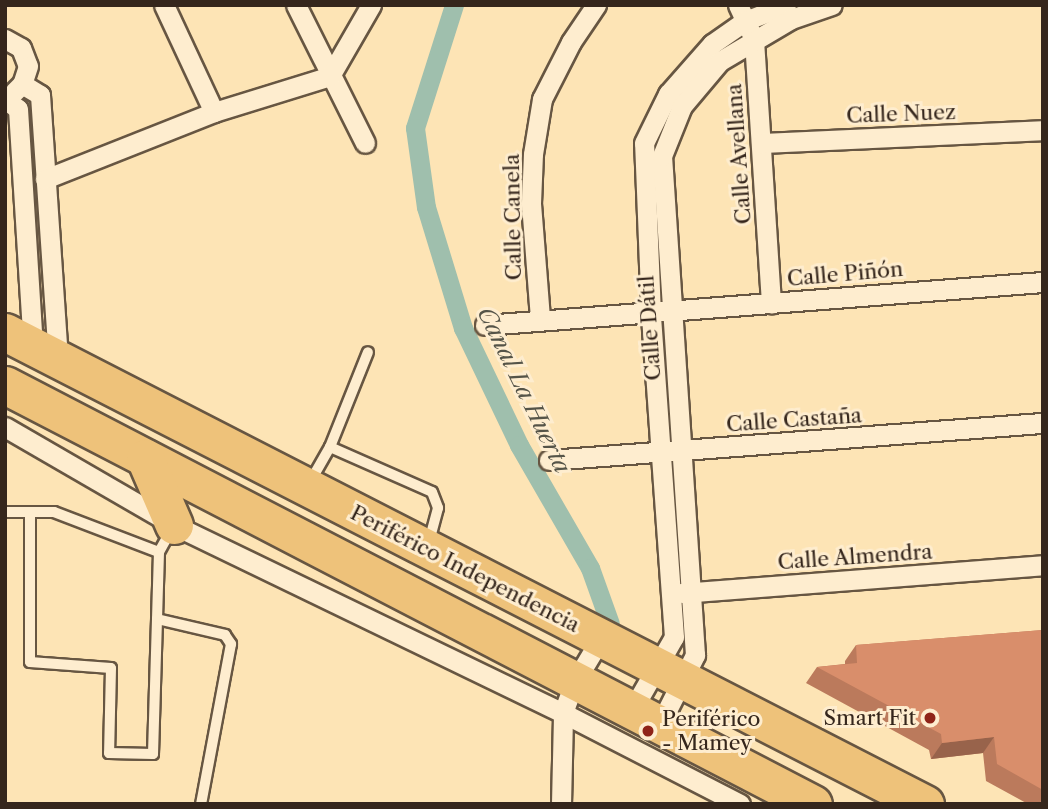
<!DOCTYPE html>
<meta charset="utf-8">
<style>
body{margin:0}
#map{position:relative;width:1048px;height:809px;overflow:hidden;background:#fde4b5;font-family:"Libre Caslon Text",serif}
div>[style]{position:absolute}
.canal>*{height:19px;margin:-9.5px;padding:0 9.5px;transform-origin:9.5px;border-radius:9.5px;background:#9fbfad}
.roads{filter:drop-shadow(2px 0 #675642) drop-shadow(-2px 0 #675642) drop-shadow(0 2px #675642) drop-shadow(0 -2px #675642)}
.lane>*{height:10px;margin:-5px;padding:0 5px;transform-origin:5px;border-radius:5px;background:#feedcf}
.street>*{height:19px;margin:-9.5px;padding:0 9.5px;transform-origin:9.5px;border-radius:9.5px;background:#feedcf}
.highway>*{height:37px;margin:-18.5px;padding:0 18.5px;transform-origin:18.5px;border-radius:18.5px;background:#eec27a}
.wall>*{inset:0;background:#bb7a5c}
.shaded-wall>*{inset:0;background:#98634b}
.building>*{inset:0;background:#d98e6b}
.dots>*{width:19px;height:19px;translate:-50% -50%;box-sizing:border-box;border:4px solid #feedcf;border-radius:50%}
span{translate:-50% -50%;white-space:nowrap;text-align:center;line-height:1.15;-webkit-text-stroke:6px #feedcf;paint-order:stroke}
.street-label{font-size:21px;color:#35261c}
.poi-label{font-size:21px;color:#35261c}
.right{translate:-100% -50%;text-align:right}
.left{translate:0 -50%;text-align:left}
.water-label{font-size:23px;color:#555448;font-style:italic}
.frame{position:absolute;inset:0;border:7px solid #35261c;pointer-events:none}
</style>
<div id="map">
<div class="canal">
<div style="left:454px;top:5px;width:129px;rotate:107.6deg"></div>
<div style="left:415px;top:128px;width:80px;rotate:82.1deg"></div>
<div style="left:426px;top:207px;width:127px;rotate:73deg"></div>
<div style="left:463px;top:328px;width:130px;rotate:64.4deg"></div>
<div style="left:519px;top:445px;width:142px;rotate:60deg"></div>
<div style="left:590px;top:568px;width:59px;rotate:70.3deg"></div>
</div>
<div class="roads">
<div class="lane">
<div style="left:330px;top:447px;width:111px;rotate:23.8deg"></div>
<div style="left:432px;top:492px;width:17px;rotate:69deg"></div>
<div style="left:438px;top:508px;width:35px;rotate:105deg"></div>
<div style="left:310px;top:482px;width:40px;rotate:-60.3deg"></div>
<div style="left:330px;top:447px;width:102px;rotate:-68.2deg"></div>
<div style="left:5px;top:512px;width:49px"></div>
<div style="left:54px;top:512px;width:112px;rotate:20.9deg"></div>
<div style="left:30px;top:512px;width:150px;rotate:90deg"></div>
<div style="left:30px;top:662px;width:81px;rotate:4.2deg"></div>
<div style="left:111px;top:668px;width:85px;rotate:91.3deg"></div>
<div style="left:109px;top:753px;width:44px;rotate:1.3deg"></div>
<div style="left:153px;top:754px;width:202px;rotate:-88.3deg"></div>
<div style="left:159px;top:552px;width:23px;rotate:-61deg"></div>
<div style="left:157px;top:619px;width:70px;rotate:13.2deg"></div>
<div style="left:225px;top:635px;width:11px;rotate:56deg"></div>
<div style="left:231px;top:644px;width:163px;rotate:100.6deg"></div>
</div>
<div class="street">
<div style="left:164px;top:5px;width:118px;rotate:65deg"></div>
<div style="left:296px;top:5px;width:154px;rotate:63.4deg"></div>
<div style="left:738px;top:5px;width:38px;rotate:65deg"></div>
<div style="left:754px;top:40px;width:264px;rotate:86.3deg"></div>
<div style="left:5px;top:39px;width:18px;rotate:29deg"></div>
<div style="left:21px;top:48px;width:19px;rotate:69deg"></div>
<div style="left:28px;top:66px;width:19px;rotate:108deg"></div>
<div style="left:22px;top:84px;width:11px;rotate:135deg"></div>
<div style="left:22px;top:84px;width:21px;rotate:31deg"></div>
<div style="left:40px;top:95px;width:267px;rotate:86.1deg"></div>
<div style="left:5px;top:99px;width:16px;rotate:38deg"></div>
<div style="left:18px;top:109px;width:237px;rotate:86.4deg"></div>
<div style="left:761px;top:143px;width:282px;rotate:-2.6deg"></div>
<div style="left:45px;top:179px;width:182px;rotate:-21.6deg"></div>
<div style="left:214px;top:112px;width:121px;rotate:-17.2deg"></div>
<div style="left:330px;top:76px;width:82px;rotate:-60deg"></div>
<div style="left:540px;top:318px;width:115px;rotate:-94.5deg"></div>
<div style="left:531px;top:203px;width:49px;rotate:-87.7deg"></div>
<div style="left:533px;top:154px;width:56px;rotate:-80.7deg"></div>
<div style="left:542px;top:99px;width:64px;rotate:-63deg"></div>
<div style="left:571px;top:42px;width:45px;rotate:-56deg"></div>
<div style="left:485px;top:325px;width:560px;rotate:-4.41deg"></div>
<div style="left:5px;top:427px;width:195px;rotate:30.1deg"></div>
<div style="left:174px;top:525px;width:432px;rotate:25.8deg"></div>
<div style="left:563px;top:713px;width:199px;rotate:27.2deg"></div>
<div style="left:549px;top:460px;width:495px;rotate:-4.3deg"></div>
<div style="left:681px;top:593px;width:363px;rotate:-4.4deg"></div>
<div style="left:631px;top:712px;width:86px;rotate:-60.2deg"></div>
<div style="left:674px;top:637px;width:323px;rotate:-94.1deg"></div>
<div style="left:651px;top:315px;width:172px;rotate:-92.3deg"></div>
<div style="left:644px;top:143px;width:55px;rotate:-63.9deg"></div>
<div style="left:668px;top:94px;width:67px;rotate:-48.7deg"></div>
<div style="left:712px;top:44px;width:40px;rotate:-34.9deg"></div>
<div style="left:745px;top:21px;width:44px;rotate:-21.3deg"></div>
<div style="left:659px;top:726px;width:80px;rotate:-63.1deg"></div>
<div style="left:695px;top:655px;width:500px;rotate:-93.78deg"></div>
<div style="left:662px;top:156px;width:54px;rotate:-68.2deg"></div>
<div style="left:682px;top:106px;width:59px;rotate:-49.8deg"></div>
<div style="left:720px;top:61px;width:82px;rotate:-30.6deg"></div>
<div style="left:791px;top:19px;width:43px;rotate:-18.9deg"></div>
<div style="left:561px;top:804px;width:91px;rotate:-88.7deg"></div>
<div style="left:563px;top:713px;width:32px;rotate:-70deg"></div>
<div style="left:574px;top:683px;width:52px;rotate:-59deg"></div>
</div>
<div class="highway">
<div style="left:5px;top:332px;width:1034px;rotate:27.16deg"></div>
<div style="left:5px;top:385px;width:910px;rotate:27.41deg"></div>
<div style="left:145px;top:458px;width:73px;rotate:66.6deg"></div>
</div>
</div>
<div class="wall">
<div style="clip-path:polygon(1043px 630px,1043px 799px,1039px 804px,1028px 804px,986px 781px,983px 753px,931px 759px,929px 750px,806px 683px,817px 667px,845px 664px,845px 661px,856px 645px)"></div>
</div>
<div class="shaded-wall">
<div style="clip-path:polygon(994px 737px,983px 753px,931px 759px,942px 743px)"></div>
</div>
<div class="building">
<div style="clip-path:polygon(1043px 630px,1043px 790px,997px 764px,994px 737px,942px 743px,941px 734px,817px 667px,857px 663px,856px 645px)"></div>
</div>
<div class="dots">
<div style="left:930px;top:718px;background:#8f2418"></div>
<div style="left:648px;top:731px;background:#8f2418"></div>
</div>
<div class="street-label">
<span style="left:901px;top:114px;rotate:-2deg">Calle Nuez</span>
<span style="left:739px;top:154px;rotate:-94deg">Calle Avellana</span>
<span style="left:513px;top:217px;rotate:-91deg">Calle Canela</span>
<span style="left:845px;top:274px;rotate:-5deg">Calle Piñón</span>
<span style="left:650px;top:328px;rotate:-94deg">Calle Dátil</span>
<span style="left:794px;top:420px;rotate:-4deg">Calle Castaña</span>
<span style="left:855px;top:557px;rotate:-4deg">Calle Almendra</span>
<span style="left:465px;top:569px;rotate:27deg">Periférico Independencia</span>
</div>
<div class="poi-label">
<span class="right" style="left:916px;top:718px">Smart Fit</span>
<span class="left" style="left:662px;top:731px">Periférico<br>- Mamey</span>
</div>
<div class="water-label">
<span style="left:524px;top:390px;rotate:64deg">Canal La Huerta</span>
</div>
<div class="frame"></div>
</div>
